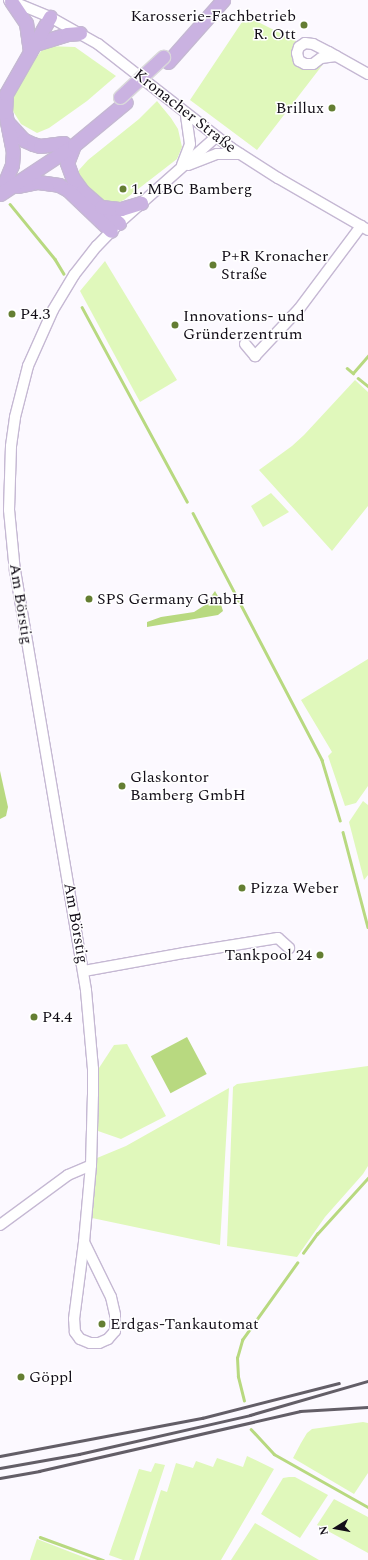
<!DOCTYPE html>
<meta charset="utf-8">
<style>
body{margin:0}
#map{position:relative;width:368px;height:1560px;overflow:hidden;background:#fcf9ff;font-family:Spectral,serif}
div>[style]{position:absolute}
.green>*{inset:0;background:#e0f8bb}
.water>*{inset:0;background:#b8d980;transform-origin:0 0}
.stream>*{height:2.5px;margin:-1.25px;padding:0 1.25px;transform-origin:1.25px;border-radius:1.25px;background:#b8d980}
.roads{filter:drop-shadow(1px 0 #c5b8d3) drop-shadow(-1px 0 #c5b8d3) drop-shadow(0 1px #c5b8d3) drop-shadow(0 -1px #c5b8d3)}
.minor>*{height:10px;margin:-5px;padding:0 5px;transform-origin:5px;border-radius:5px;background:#fff}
.major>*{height:13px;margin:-6.5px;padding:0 6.5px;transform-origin:6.5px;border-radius:6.5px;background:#cab2e1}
.rail>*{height:2.5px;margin:-1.25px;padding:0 1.25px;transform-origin:1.25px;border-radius:1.25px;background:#635e67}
.bridges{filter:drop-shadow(1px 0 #d9d8da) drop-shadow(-1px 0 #d9d8da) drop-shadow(0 1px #d9d8da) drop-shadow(0 -1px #d9d8da)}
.major-bridge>*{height:13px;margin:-6.5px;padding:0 6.5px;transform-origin:6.5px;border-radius:6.5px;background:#cab2e1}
.dots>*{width:11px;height:11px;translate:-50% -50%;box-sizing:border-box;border:2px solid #fff;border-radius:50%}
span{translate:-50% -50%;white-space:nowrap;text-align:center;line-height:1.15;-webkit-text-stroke:3px #fff;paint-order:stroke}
.poi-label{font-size:16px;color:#130e18}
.right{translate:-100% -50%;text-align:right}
.left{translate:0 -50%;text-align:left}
.street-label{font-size:16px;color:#130e18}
.north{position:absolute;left:316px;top:1508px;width:40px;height:40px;-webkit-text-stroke:3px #fff;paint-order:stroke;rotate:259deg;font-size:11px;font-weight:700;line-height:16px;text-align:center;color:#130e18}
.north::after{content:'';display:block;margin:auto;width:14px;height:18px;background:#130e18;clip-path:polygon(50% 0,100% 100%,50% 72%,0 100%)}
</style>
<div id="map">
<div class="green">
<div style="clip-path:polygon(246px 16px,298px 42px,294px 51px,313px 67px,324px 63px,257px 150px,190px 100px)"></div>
<div style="clip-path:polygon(45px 46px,75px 47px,116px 76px,87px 101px,49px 128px,37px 133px,21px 124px,13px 111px,12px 99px,30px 66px)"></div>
<div style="clip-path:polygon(157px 101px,171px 118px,178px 129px,182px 147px,177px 159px,124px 200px,117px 203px,103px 202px,87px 189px,79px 176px,79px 170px,88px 160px,139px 119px)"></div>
<div style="clip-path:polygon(105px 261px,177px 380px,140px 402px,80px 291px)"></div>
<div style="clip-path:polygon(355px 380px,368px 392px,368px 506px,332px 551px,259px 470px,292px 446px,304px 435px)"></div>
<div style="clip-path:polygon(271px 493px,289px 512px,263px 527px,251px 506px)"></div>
<div style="clip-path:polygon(368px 659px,368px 786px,356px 803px,345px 806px,328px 756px,332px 752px,301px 700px)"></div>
<div style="clip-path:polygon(363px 801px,368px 805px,368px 875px,364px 880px,349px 822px)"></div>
<div style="clip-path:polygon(127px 1044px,166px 1116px,121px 1139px,98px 1131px,99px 1068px,114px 1045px)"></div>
<div style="clip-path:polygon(368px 1066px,368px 1166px,363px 1174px,325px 1217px,297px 1257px,227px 1246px,233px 1087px,237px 1084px)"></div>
<div style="clip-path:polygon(229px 1088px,220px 1245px,92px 1218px,97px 1158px,126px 1146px)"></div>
<div style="clip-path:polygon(363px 1422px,368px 1423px,368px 1473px,354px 1494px,293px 1458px,301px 1443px,307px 1433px,312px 1429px)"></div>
<div style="clip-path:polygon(247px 1456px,274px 1469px,221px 1560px,139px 1560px,161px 1490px,167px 1492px,176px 1463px,193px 1468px,196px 1461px,213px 1467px,217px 1458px,243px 1467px)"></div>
<div style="clip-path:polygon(155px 1463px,165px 1465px,134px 1560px,123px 1560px,109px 1555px,139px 1469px,151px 1472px)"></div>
<div style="clip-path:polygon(289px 1477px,295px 1477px,328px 1495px,300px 1538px,261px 1514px,283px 1478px)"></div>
<div style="clip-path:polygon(334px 1499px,368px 1517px,368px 1553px,317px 1525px)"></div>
<div style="clip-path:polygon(255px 1523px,319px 1560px,231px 1560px)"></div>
<div style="clip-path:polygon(37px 1539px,91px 1560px,30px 1560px)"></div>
</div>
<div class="water">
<div style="clip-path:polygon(215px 591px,219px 598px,223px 611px,218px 615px,147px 627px,147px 622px,161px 617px,194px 612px,205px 605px)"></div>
<div style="clip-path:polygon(0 771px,8px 807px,6px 816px,0 819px)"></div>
<div style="left:187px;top:1037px;width:42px;height:41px;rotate:62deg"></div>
</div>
<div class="stream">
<div style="left:10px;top:204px;width:71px;rotate:50.7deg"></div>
<div style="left:55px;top:259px;width:17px;rotate:59deg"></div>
<div style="left:82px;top:307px;width:221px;rotate:61.6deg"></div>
<div style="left:347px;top:368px;width:8px;rotate:40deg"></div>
<div style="left:353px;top:373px;width:23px;rotate:-49deg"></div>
<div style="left:358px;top:378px;width:13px;rotate:39deg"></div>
<div style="left:193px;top:513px;width:279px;rotate:62.4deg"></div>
<div style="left:322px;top:760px;width:63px;rotate:73.3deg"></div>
<div style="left:343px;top:832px;width:98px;rotate:75.3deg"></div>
<div style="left:303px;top:1253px;width:24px;rotate:-54deg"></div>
<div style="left:317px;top:1234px;width:76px;rotate:-47.7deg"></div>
<div style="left:244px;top:1401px;width:25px;rotate:-104deg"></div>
<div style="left:238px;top:1377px;width:19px;rotate:-93deg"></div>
<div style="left:237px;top:1358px;width:19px;rotate:-74deg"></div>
<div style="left:242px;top:1340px;width:95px;rotate:-54.5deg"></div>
<div style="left:251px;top:1429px;width:34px;rotate:47deg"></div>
<div style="left:274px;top:1454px;width:108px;rotate:29.4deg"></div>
<div style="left:40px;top:1537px;width:67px;rotate:20.1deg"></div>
</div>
<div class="roads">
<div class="minor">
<div style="left:9px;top:0;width:44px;rotate:22.5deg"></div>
<div style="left:50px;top:17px;width:55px;rotate:29.4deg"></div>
<div style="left:98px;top:44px;width:169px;rotate:38deg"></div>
<div style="left:231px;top:148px;width:56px;rotate:32.6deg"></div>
<div style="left:278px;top:178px;width:104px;rotate:30deg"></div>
<div style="left:336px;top:56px;width:15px;rotate:172deg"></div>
<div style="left:321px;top:58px;width:10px;rotate:143deg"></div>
<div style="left:313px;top:64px;width:8px;rotate:180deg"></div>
<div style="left:305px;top:64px;width:7px;rotate:-153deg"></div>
<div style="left:299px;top:61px;width:8px;rotate:-104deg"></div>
<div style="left:297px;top:53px;width:6px;rotate:-72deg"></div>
<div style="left:299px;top:47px;width:7px;rotate:-34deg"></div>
<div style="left:305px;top:43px;width:8px;rotate:7deg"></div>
<div style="left:313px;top:44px;width:18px;rotate:27deg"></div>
<div style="left:329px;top:52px;width:45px;rotate:29.4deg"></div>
<div style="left:182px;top:165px;width:22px;rotate:-69deg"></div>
<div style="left:190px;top:144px;width:30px;rotate:-98deg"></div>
<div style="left:188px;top:165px;width:31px;rotate:-21deg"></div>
<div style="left:217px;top:154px;width:23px"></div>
<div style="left:245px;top:344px;width:16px;rotate:50deg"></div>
<div style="left:255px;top:356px;width:64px;rotate:-46.9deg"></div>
<div style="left:299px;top:309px;width:104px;rotate:-53.2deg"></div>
<div style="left:84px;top:971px;width:102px;rotate:-10.2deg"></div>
<div style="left:184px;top:953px;width:95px;rotate:-9.1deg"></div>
<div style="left:278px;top:938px;width:15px;rotate:42deg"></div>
<div style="left:0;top:1225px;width:84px;rotate:-36.3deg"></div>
<div style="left:68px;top:1175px;width:25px;rotate:-23deg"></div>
<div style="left:84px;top:1242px;width:77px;rotate:-84.8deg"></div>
<div style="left:91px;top:1165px;width:71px;rotate:-88.4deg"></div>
<div style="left:93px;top:1094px;width:25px;rotate:-90deg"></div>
<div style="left:93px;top:1069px;width:79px;rotate:-95.1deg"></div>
<div style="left:86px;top:990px;width:424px;rotate:-99.6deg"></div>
<div style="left:15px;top:572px;width:62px;rotate:-95.5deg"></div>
<div style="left:9px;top:510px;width:64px;rotate:-88.2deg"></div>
<div style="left:11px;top:446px;width:29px;rotate:-82deg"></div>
<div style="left:15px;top:417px;width:53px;rotate:-75.7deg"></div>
<div style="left:28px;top:366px;width:61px;rotate:-65.9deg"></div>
<div style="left:53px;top:310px;width:41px;rotate:-59deg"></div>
<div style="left:74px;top:275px;width:37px;rotate:-52deg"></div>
<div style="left:97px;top:246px;width:32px;rotate:-46deg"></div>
<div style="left:119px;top:223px;width:130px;rotate:-41.6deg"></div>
<div style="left:84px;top:1242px;width:61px;rotate:63.9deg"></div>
<div style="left:111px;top:1297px;width:18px;rotate:77deg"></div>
<div style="left:115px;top:1315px;width:16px;rotate:90deg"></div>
<div style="left:115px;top:1331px;width:11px;rotate:131deg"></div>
<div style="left:108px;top:1339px;width:10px;rotate:156deg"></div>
<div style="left:99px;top:1343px;width:9px;rotate:180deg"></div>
<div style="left:90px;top:1343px;width:11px;rotate:-158deg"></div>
<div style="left:80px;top:1339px;width:9px;rotate:-126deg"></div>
<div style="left:75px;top:1332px;width:13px;rotate:-94deg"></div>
<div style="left:74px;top:1319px;width:78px;rotate:-82.6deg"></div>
</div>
<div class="major">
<div style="left:11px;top:1px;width:27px;rotate:56deg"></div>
<div style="left:26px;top:23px;width:29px;rotate:82deg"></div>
<div style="left:35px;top:44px;width:34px;rotate:-17deg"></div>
<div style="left:67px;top:34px;width:13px;rotate:-4deg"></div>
<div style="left:168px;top:62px;width:83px;rotate:-48.4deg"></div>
<div style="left:8px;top:123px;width:23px;rotate:47deg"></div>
<div style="left:24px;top:140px;width:10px;rotate:24deg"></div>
<div style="left:33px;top:144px;width:7px;rotate:16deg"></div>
<div style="left:40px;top:146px;width:24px;rotate:-7deg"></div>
<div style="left:74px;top:145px;width:19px;rotate:111deg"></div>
<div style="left:67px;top:163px;width:15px;rotate:70deg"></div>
<div style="left:72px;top:177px;width:17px;rotate:54deg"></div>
<div style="left:82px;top:191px;width:49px;rotate:40.9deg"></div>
<div style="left:5px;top:182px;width:18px;rotate:-68deg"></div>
<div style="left:12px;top:165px;width:13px;rotate:-86deg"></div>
<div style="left:13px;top:152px;width:41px;rotate:-101.3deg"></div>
<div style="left:5px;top:112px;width:18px;rotate:-87deg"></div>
<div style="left:6px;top:94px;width:89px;rotate:-60.3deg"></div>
<div style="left:17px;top:186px;width:21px;rotate:-11deg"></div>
<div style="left:38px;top:182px;width:21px;rotate:8deg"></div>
<div style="left:59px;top:185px;width:10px;rotate:29deg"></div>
<div style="left:68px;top:190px;width:59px;rotate:43.6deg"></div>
<div style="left:0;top:194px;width:89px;rotate:-33.5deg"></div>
<div style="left:74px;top:145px;width:67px;rotate:-39.6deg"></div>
<div style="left:101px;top:207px;width:20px;rotate:6deg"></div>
<div style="left:121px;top:209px;width:21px;rotate:-17deg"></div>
</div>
</div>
<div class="rail">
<div style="left:0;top:1456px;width:206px;rotate:-10.7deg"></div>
<div style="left:202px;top:1418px;width:141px;rotate:-14.3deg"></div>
<div style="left:0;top:1468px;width:80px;rotate:-10deg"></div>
<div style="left:79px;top:1454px;width:175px;rotate:-12.8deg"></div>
<div style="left:250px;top:1415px;width:123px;rotate:-16.1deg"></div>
<div style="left:0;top:1478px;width:40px;rotate:-10deg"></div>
<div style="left:39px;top:1471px;width:268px;rotate:-12.9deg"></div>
<div style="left:300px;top:1411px;width:68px;rotate:-3.4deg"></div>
</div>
<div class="bridges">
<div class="major-bridge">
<div style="left:120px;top:97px;width:59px;rotate:-42.9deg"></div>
</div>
</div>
<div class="dots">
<div style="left:304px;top:25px;background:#647e32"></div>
<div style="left:332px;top:108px;background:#647e32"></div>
<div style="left:123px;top:189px;background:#647e32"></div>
<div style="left:213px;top:265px;background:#647e32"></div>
<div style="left:12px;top:314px;background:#647e32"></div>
<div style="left:175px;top:325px;background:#647e32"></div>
<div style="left:89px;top:599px;background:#647e32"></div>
<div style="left:122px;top:786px;background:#647e32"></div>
<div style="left:242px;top:888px;background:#647e32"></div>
<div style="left:320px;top:955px;background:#647e32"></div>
<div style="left:34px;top:1017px;background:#647e32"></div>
<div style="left:102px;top:1324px;background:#647e32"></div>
<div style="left:21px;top:1377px;background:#647e32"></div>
</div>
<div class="poi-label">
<span class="right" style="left:296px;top:25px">Karosserie-Fachbetrieb<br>R. Ott</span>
<span class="right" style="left:324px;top:108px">Brillux</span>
<span class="left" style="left:131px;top:189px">1. MBC Bamberg</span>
<span class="left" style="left:221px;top:265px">P+R Kronacher<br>Straße</span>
<span class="left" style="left:20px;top:314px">P4.3</span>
<span class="left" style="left:183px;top:325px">Innovations- und<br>Gründerzentrum</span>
<span class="left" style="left:97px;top:599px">SPS Germany GmbH</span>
<span class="left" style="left:130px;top:786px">Glaskontor<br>Bamberg GmbH</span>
<span class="left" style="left:250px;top:888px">Pizza Weber</span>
<span class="right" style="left:312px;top:955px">Tankpool 24</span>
<span class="left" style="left:42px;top:1017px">P4.4</span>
<span class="left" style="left:110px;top:1324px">Erdgas-Tankautomat</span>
<span class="left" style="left:29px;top:1377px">Göppl</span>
</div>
<div class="street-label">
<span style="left:185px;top:111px;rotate:38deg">Kronacher Straße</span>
<span style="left:21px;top:604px;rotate:81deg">Am Börstig</span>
<span style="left:76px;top:923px;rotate:80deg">Am Börstig</span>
</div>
<div class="north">N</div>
</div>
